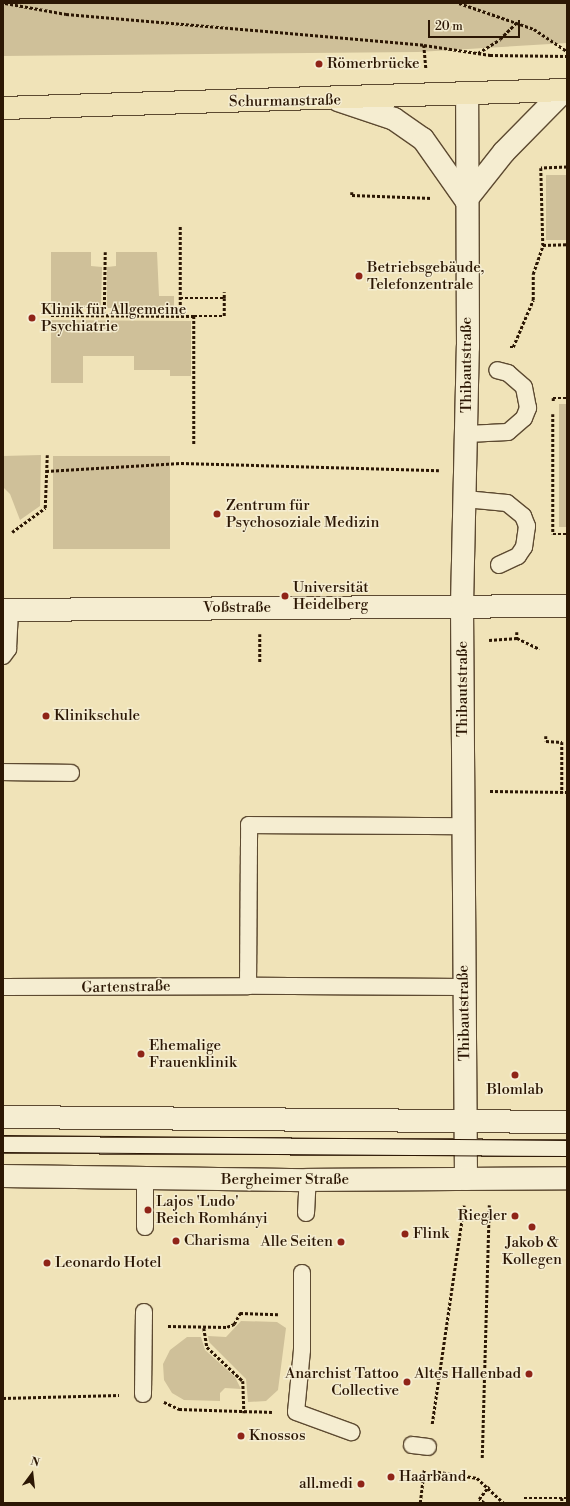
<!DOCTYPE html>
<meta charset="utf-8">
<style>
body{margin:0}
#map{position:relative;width:570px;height:1506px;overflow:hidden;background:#f0e3b8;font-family:"Libre Bodoni",serif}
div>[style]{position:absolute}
.green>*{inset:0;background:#cfc099;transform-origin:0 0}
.path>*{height:2.5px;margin-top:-1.25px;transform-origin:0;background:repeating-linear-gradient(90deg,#2c1704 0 3px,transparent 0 5px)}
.roads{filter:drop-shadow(1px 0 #5d4a31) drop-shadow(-1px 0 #5d4a31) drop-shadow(0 1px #5d4a31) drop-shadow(0 -1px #5d4a31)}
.service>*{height:16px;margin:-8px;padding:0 8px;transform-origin:8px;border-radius:8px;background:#f5edd1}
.minor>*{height:22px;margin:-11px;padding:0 11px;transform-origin:11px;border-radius:11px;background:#f5edd1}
.tertiary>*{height:22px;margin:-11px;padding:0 11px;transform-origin:11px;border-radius:11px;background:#f5edd1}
.primary>*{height:22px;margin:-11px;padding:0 11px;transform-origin:11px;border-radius:11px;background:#f0e3b8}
.tram>*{height:1px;margin:-0.5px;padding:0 0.5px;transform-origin:0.5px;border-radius:0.5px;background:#2c1704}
.dots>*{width:11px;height:11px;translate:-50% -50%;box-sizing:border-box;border:2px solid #f5edd1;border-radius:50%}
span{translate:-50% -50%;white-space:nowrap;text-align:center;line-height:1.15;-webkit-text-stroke:3px #f5edd1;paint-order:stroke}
.poi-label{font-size:15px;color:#2c1704}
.left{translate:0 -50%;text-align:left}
.right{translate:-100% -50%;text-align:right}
.street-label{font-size:15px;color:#2c1704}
.frame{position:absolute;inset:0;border:4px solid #2c1704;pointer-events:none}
.north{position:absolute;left:12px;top:1454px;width:40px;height:40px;-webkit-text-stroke:3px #f5edd1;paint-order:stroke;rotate:15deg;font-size:11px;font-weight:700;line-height:16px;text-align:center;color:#2c1704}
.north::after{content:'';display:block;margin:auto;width:14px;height:18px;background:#2c1704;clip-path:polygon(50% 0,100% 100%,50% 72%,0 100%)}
.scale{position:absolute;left:428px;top:20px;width:92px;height:18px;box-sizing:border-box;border:2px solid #2c1704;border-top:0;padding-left:5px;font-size:12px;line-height:14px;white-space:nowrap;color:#2c1704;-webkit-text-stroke:3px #f5edd1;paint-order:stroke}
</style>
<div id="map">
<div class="green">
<div style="clip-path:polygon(3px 3px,567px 3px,567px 43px,418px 52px,3px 56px)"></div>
<div style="left:546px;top:175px;width:21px;height:65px"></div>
<div style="clip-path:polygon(51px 252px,91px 252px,91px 266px,102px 267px,101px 308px,51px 307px)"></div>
<div style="clip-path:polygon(116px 252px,157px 252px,159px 296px,174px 296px,174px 308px,107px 308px,107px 267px,116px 266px)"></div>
<div style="clip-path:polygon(51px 320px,191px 321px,191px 376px,170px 376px,170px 370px,134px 370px,134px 356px,83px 356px,83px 383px,51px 383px)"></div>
<div style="left:559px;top:404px;width:8px;height:123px"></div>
<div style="clip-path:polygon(41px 455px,40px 506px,20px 520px,10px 494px,3px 487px,3px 456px)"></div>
<div style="left:53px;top:456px;width:117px;height:93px"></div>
<div style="clip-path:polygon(241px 1321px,277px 1322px,286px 1328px,278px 1390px,266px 1401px,248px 1402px,246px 1379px,209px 1342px,208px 1336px,226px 1337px)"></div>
<div style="clip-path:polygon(187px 1337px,201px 1337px,205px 1350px,235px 1377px,241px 1389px,225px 1388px,220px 1393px,220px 1401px,184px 1400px,172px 1393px,164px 1380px,163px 1364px,170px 1350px)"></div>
</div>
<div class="path">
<div style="left:5px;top:3px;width:62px;rotate:10.2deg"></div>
<div style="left:66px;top:14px;width:359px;rotate:4.9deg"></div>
<div style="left:424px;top:45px;width:67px;rotate:8.6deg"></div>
<div style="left:490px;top:55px;width:77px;rotate:0.7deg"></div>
<div style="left:459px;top:3px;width:79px;rotate:19.1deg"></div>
<div style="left:534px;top:29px;width:40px;rotate:34deg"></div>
<div style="left:424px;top:45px;width:24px;rotate:85deg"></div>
<div style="left:478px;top:53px;width:26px;rotate:-32deg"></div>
<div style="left:500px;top:39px;width:24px;rotate:-45deg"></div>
<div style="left:567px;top:167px;width:26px;rotate:178deg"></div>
<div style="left:541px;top:168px;width:77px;rotate:88.5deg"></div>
<div style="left:543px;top:245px;width:24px;rotate:-2deg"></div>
<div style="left:352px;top:192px;width:3px;rotate:90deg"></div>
<div style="left:352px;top:195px;width:80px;rotate:2.1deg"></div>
<div style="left:180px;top:298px;width:44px"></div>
<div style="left:224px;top:298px;width:6px;rotate:-90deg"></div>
<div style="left:51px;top:315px;width:143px;rotate:0.4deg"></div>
<div style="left:194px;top:316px;width:129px;rotate:90deg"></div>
<div style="left:104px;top:315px;width:63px;rotate:-89.1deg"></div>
<div style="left:180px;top:315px;width:90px;rotate:-90deg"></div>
<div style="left:194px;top:316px;width:30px"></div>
<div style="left:224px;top:316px;width:18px;rotate:-90deg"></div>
<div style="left:510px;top:347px;width:3px"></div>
<div style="left:513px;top:347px;width:51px;rotate:-66.9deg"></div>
<div style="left:533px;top:300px;width:26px;rotate:-90deg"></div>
<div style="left:533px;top:274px;width:31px;rotate:-71deg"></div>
<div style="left:553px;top:401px;width:3px;rotate:-90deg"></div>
<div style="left:553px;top:398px;width:14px"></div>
<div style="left:553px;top:414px;width:120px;rotate:90deg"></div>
<div style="left:553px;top:534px;width:14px"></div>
<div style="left:46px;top:471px;width:135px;rotate:-3.4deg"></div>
<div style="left:181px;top:463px;width:258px;rotate:1.6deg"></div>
<div style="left:12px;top:532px;width:41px;rotate:-36deg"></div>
<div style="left:45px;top:508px;width:53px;rotate:-87.8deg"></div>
<div style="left:517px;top:632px;width:6px;rotate:90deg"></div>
<div style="left:517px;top:638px;width:25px;rotate:26deg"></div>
<div style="left:260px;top:634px;width:28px;rotate:90deg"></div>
<div style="left:489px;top:640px;width:28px;rotate:-4deg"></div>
<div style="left:546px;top:736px;width:5px;rotate:90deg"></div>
<div style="left:546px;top:741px;width:16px;rotate:4deg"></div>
<div style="left:562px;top:742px;width:51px;rotate:90deg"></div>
<div style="left:490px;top:791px;width:77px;rotate:0.7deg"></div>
<div style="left:168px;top:1326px;width:59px;rotate:1deg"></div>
<div style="left:227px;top:1327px;width:8px;rotate:-23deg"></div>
<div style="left:234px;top:1324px;width:13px;rotate:-61deg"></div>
<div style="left:240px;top:1313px;width:38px;rotate:2deg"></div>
<div style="left:204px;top:1328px;width:19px;rotate:81deg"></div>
<div style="left:207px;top:1347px;width:50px;rotate:43.4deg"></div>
<div style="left:243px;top:1381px;width:32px;rotate:88deg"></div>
<div style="left:3px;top:1398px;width:116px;rotate:-1.5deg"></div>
<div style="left:164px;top:1402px;width:17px;rotate:25deg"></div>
<div style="left:179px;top:1409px;width:93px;rotate:1.8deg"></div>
<div style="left:432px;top:1424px;width:221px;rotate:-81.7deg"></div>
<div style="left:482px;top:1458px;width:253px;rotate:-88.4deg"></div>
<div style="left:433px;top:1471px;width:45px;rotate:9deg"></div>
<div style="left:477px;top:1478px;width:37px;rotate:43deg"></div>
<div style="left:524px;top:1498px;width:43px"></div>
<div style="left:562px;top:1498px;width:5px;rotate:90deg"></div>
<div style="left:420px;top:1503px;width:33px;rotate:-83deg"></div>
<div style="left:484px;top:1503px;width:6px;rotate:-141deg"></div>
<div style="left:479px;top:1499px;width:16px;rotate:-52deg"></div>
</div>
<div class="roads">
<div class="service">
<div style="left:467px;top:434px;width:41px;rotate:-2.8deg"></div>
<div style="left:508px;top:432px;width:21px;rotate:-41deg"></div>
<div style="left:524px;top:418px;width:11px;rotate:-68deg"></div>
<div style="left:528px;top:408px;width:21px;rotate:-101deg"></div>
<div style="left:524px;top:387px;width:21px;rotate:-139deg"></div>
<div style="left:508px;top:373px;width:11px;rotate:-165deg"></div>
<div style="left:465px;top:499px;width:42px;rotate:5.4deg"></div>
<div style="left:507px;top:503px;width:21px;rotate:39deg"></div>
<div style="left:523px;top:516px;width:11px;rotate:68deg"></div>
<div style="left:527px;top:526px;width:21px;rotate:98deg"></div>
<div style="left:524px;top:547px;width:11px;rotate:124deg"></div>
<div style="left:518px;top:556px;width:21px;rotate:155deg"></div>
<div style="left:3px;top:656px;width:9px;rotate:-54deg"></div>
<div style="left:8px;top:649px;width:39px;rotate:-87deg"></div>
<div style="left:3px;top:772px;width:68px;rotate:0.8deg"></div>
<div style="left:3px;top:987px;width:245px;rotate:-0.2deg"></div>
<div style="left:463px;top:987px;width:215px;rotate:-179.7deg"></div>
<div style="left:248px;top:986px;width:161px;rotate:-89.6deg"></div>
<div style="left:249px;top:825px;width:214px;rotate:0.3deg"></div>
<div style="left:3px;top:1145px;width:564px;rotate:0.3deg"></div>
<div style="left:306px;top:1213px;width:33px;rotate:-87deg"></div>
<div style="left:145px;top:1227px;width:49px;rotate:-90deg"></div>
<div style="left:302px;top:1273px;width:77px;rotate:90deg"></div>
<div style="left:302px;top:1350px;width:62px;rotate:95.5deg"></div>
<div style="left:296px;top:1412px;width:59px;rotate:20deg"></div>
<div style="left:143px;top:1394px;width:82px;rotate:-89.3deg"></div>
<div style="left:412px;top:1445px;width:16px;rotate:7deg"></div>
</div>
<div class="minor">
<div style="left:338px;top:100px;width:59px;rotate:18.7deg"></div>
<div style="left:394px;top:119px;width:35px;rotate:35deg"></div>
<div style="left:423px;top:139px;width:75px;rotate:54.8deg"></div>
<div style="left:466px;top:200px;width:61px;rotate:-51.6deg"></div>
<div style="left:504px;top:152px;width:87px;rotate:-45.5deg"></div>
<div style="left:3px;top:610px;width:564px;rotate:-0.41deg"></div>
<div style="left:466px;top:1179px;width:574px;rotate:-90.4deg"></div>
<div style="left:462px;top:605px;width:258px;rotate:-88.7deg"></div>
<div style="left:468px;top:347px;width:252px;rotate:-90.2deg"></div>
</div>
<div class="tertiary">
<div style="left:3px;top:1117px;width:564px;rotate:0.51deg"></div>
<div style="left:3px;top:1176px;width:305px;rotate:0.8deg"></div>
<div style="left:308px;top:1180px;width:259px;rotate:-0.4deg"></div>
</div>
<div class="primary">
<div style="left:3px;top:108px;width:564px;rotate:-1.83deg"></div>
</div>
</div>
<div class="tram">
<div style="left:3px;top:1135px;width:564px;rotate:0.51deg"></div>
<div style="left:3px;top:1152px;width:564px;rotate:0.41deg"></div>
</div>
<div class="dots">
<div style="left:319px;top:64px;background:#8f2418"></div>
<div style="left:359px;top:276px;background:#8f2418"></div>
<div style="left:32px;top:318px;background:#8f2418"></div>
<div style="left:217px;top:514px;background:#8f2418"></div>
<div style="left:285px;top:596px;background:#8f2418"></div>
<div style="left:46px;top:716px;background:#8f2418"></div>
<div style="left:141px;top:1054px;background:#8f2418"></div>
<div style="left:515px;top:1075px;background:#8f2418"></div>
<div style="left:148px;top:1210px;background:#8f2418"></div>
<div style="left:515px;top:1216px;background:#8f2418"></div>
<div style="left:532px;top:1227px;background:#8f2418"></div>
<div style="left:405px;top:1234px;background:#8f2418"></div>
<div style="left:176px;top:1241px;background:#8f2418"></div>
<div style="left:341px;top:1242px;background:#8f2418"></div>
<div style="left:47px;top:1263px;background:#8f2418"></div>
<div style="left:529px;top:1374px;background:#8f2418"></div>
<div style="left:407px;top:1382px;background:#8f2418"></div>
<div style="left:241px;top:1436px;background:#8f2418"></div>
<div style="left:391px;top:1477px;background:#8f2418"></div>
<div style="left:361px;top:1484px;background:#8f2418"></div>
</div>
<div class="poi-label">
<span class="left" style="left:327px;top:64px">Römerbrücke</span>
<span class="left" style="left:367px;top:276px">Betriebsgebäude,<br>Telefonzentrale</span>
<span class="left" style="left:41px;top:318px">Klinik für Allgemeine<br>Psychiatrie</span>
<span class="left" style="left:226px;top:514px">Zentrum für<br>Psychosoziale Medizin</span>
<span class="left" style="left:293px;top:596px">Universität<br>Heidelberg</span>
<span class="left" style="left:54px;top:716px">Klinikschule</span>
<span class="left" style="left:149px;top:1054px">Ehemalige<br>Frauenklinik</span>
<span style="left:515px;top:1090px">Blomlab</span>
<span class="left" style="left:156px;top:1210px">Lajos 'Ludo'<br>Reich Romhányi</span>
<span class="right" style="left:507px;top:1216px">Riegler</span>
<span class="left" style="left:413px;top:1234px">Flink</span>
<span class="left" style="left:184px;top:1241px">Charisma</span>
<span class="right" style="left:333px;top:1242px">Alle Seiten</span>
<span style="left:532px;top:1251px">Jakob &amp;<br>Kollegen</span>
<span class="left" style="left:55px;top:1263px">Leonardo Hotel</span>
<span class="right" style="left:399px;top:1382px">Anarchist Tattoo<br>Collective</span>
<span class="right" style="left:521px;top:1374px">Altes Hallenbad</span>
<span class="left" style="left:249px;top:1436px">Knossos</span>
<span class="left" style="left:399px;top:1477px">Haarband</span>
<span class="right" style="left:353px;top:1484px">all.medi</span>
</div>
<div class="street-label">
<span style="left:285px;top:101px;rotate:-1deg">Schurmanstraße</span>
<span style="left:467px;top:365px;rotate:-90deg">Thibautstraße</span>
<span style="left:237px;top:608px">Voßstraße</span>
<span style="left:463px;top:689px;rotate:-90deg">Thibautstraße</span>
<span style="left:126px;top:987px;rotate:-1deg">Gartenstraße</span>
<span style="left:464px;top:1013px;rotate:-91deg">Thibautstraße</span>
<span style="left:285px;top:1180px">Bergheimer Straße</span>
</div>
<div class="frame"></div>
<div class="north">N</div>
<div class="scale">20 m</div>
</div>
